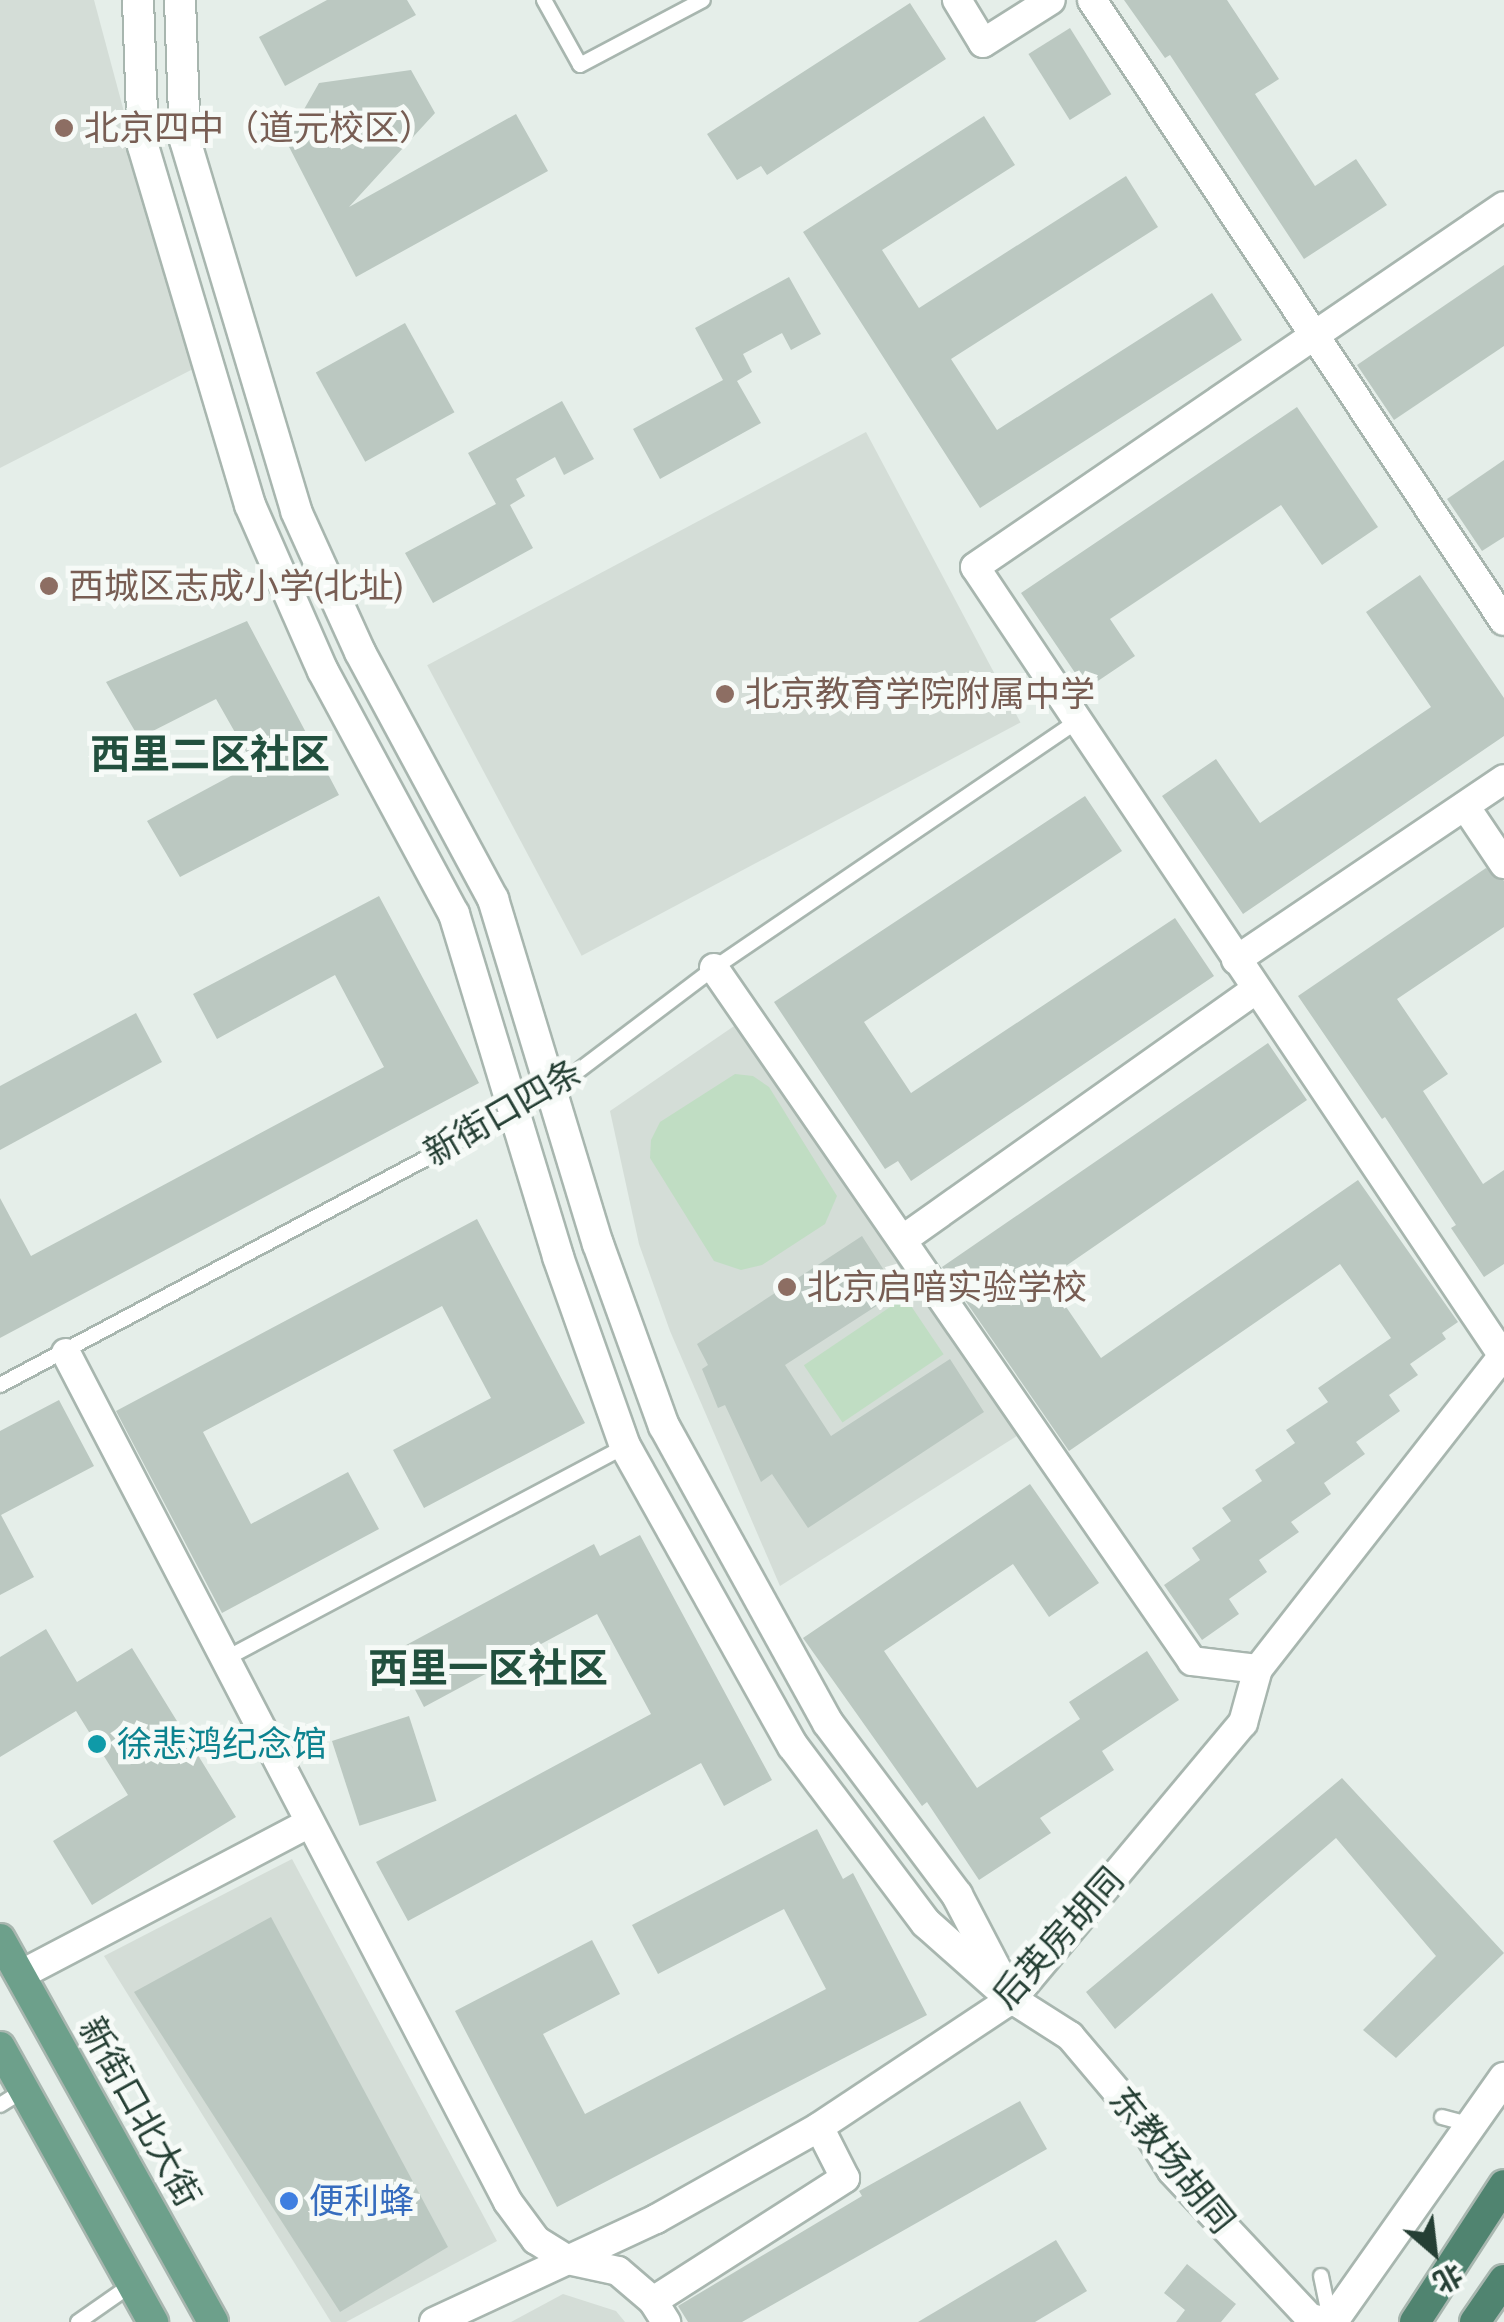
<!DOCTYPE html>
<meta charset="utf-8">
<style>
body{margin:0}
#map{position:relative;width:1504px;height:2322px;overflow:hidden;background:#e5eee9;font-family:"Archivo Narrow","Noto Sans SC",sans-serif}
div>[style]{position:absolute}
.built>*{inset:0;background:#d4ddd7;transform-origin:0 0}
.green>*{inset:0;background:#c0ddc3;transform-origin:0 0}
.building>*{inset:0;background:#bbc8c1;transform-origin:0 0}
.roads{filter:drop-shadow(2px 0 #a8b6af) drop-shadow(-2px 0 #a8b6af) drop-shadow(0 2px #a8b6af) drop-shadow(0 -2px #a8b6af)}
.service>*{height:14px;margin:-7px;padding:0 7px;transform-origin:7px;border-radius:7px;background:#fff}
.minor>*{height:28px;margin:-14px;padding:0 14px;transform-origin:14px;border-radius:14px;background:#fff}
.tertiary>*{height:30px;margin:-15px;padding:0 15px;transform-origin:15px;border-radius:15px;background:#fff}
.primary>*{height:30px;margin:-15px;padding:0 15px;transform-origin:15px;border-radius:15px;background:#6da08b}
.trunk>*{height:30px;margin:-15px;padding:0 15px;transform-origin:15px;border-radius:15px;background:#508470}
.dots>*{width:28px;height:28px;translate:-50% -50%;box-sizing:border-box;border:5px solid #f6faf7;border-radius:50%}
span{translate:-50% -50%;white-space:nowrap;text-align:center;line-height:1.15;-webkit-text-stroke:10px #f6faf7;paint-order:stroke}
.education-label{font-size:35px;color:#785e54}
.left{translate:0 -50%;text-align:left}
.street-label{font-size:35px;color:#253f34}
.culture-label{font-size:35px;color:#0d838f}
.shop-label{font-size:35px;color:#366cbe}
.quarter-label{font-size:40px;color:#22503e;font-weight:700}
.north{position:absolute;left:1384px;top:2202px;width:100px;height:100px;-webkit-text-stroke:8px #f6faf7;paint-order:stroke;rotate:152deg;font-size:28px;font-weight:700;line-height:40px;text-align:center;color:#253f34}
.north::after{content:'';display:block;margin:auto;width:35px;height:45px;background:#253f34;clip-path:polygon(50% 0,100% 100%,50% 72%,0 100%)}
</style>
<div id="map">
<div class="built">
<div style="clip-path:polygon(0 0,94px 0,193px 369px,0 468px)"></div>
<div style="left:866px;top:432px;width:329px;height:497px;rotate:62deg"></div>
<div style="clip-path:polygon(740px 1022px,1020px 1434px,780px 1586px,670px 1331px,639px 1244px,610px 1111px)"></div>
<div style="clip-path:polygon(292px 1859px,497px 2241px,346px 2322px,331px 2322px,104px 1956px)"></div>
<div style="clip-path:polygon(563px 2294px,616px 2311px,625px 2322px,511px 2322px)"></div>
</div>
<div class="green">
<div style="clip-path:polygon(735px 1074px,753px 1076px,769px 1087px,837px 1196px,825px 1224px,762px 1265px,741px 1270px,714px 1261px,650px 1158px,651px 1140px,660px 1122px)"></div>
<div style="left:905px;top:1297px;width:69px;height:122px;rotate:56deg"></div>
</div>
<div class="building">
<div style="clip-path:polygon(327px 0,407px 0,416px 15px,285px 86px,259px 37px)"></div>
<div style="clip-path:polygon(1124px 0,1227px 0,1279px 79px,1255px 94px,1315px 186px,1356px 159px,1387px 205px,1304px 259px,1170px 55px,1165px 58px)"></div>
<div style="clip-path:polygon(910px 3px,946px 59px,767px 175px,761px 166px,737px 180px,707px 134px)"></div>
<div style="left:1070px;top:28px;width:78px;height:49px;rotate:58deg"></div>
<div style="clip-path:polygon(411px 70px,435px 113px,349px 207px,516px 114px,548px 171px,356px 277px,286px 141px,319px 83px)"></div>
<div style="clip-path:polygon(984px 116px,1015px 165px,882px 250px,919px 308px,1126px 176px,1158px 227px,951px 359px,997px 430px,1212px 293px,1242px 340px,980px 508px,803px 232px)"></div>
<div style="clip-path:polygon(1504px 265px,1504px 346px,1394px 420px,1357px 365px)"></div>
<div style="clip-path:polygon(789px 277px,821px 334px,791px 350px,782px 333px,743px 354px,752px 372px,737px 381px,761px 423px,660px 479px,633px 429px,723px 380px,695px 328px)"></div>
<div style="left:405px;top:323px;width:102px;height:102px;rotate:61deg"></div>
<div style="clip-path:polygon(562px 401px,594px 459px,564px 475px,555px 457px,516px 479px,525px 496px,510px 505px,533px 548px,433px 603px,405px 553px,496px 504px,468px 453px)"></div>
<div style="clip-path:polygon(1297px 407px,1378px 527px,1322px 565px,1281px 505px,1110px 619px,1135px 656px,1086px 689px,1021px 593px)"></div>
<div style="clip-path:polygon(1504px 460px,1504px 537px,1482px 551px,1447px 499px)"></div>
<div style="clip-path:polygon(1420px 575px,1504px 698px,1504px 736px,1243px 914px,1162px 796px,1216px 759px,1260px 823px,1431px 707px,1366px 612px)"></div>
<div style="clip-path:polygon(247px 621px,339px 795px,180px 877px,147px 821px,253px 764px,216px 699px,139px 738px,106px 682px)"></div>
<div style="clip-path:polygon(1085px 796px,1122px 851px,864px 1022px,911px 1093px,1175px 918px,1214px 976px,911px 1181px,898px 1161px,885px 1169px,774px 1002px)"></div>
<div style="clip-path:polygon(1486px 868px,1504px 881px,1504px 927px,1397px 999px,1448px 1074px,1423px 1091px,1483px 1184px,1504px 1170px,1504px 1264px,1484px 1277px,1451px 1228px,1456px 1225px,1385px 1117px,1382px 1119px,1298px 996px)"></div>
<div style="clip-path:polygon(379px 896px,479px 1083px,0 1338px,0 1198px,31px 1256px,384px 1067px,335px 975px,217px 1039px,193px 994px)"></div>
<div style="clip-path:polygon(136px 1013px,162px 1062px,0 1150px,0 1086px)"></div>
<div style="clip-path:polygon(1268px 1043px,1307px 1100px,1047px 1279px,1101px 1358px,1358px 1180px,1458px 1322px,1442px 1333px,1446px 1339px,1410px 1364px,1418px 1375px,1389px 1395px,1400px 1411px,1356px 1442px,1365px 1454px,1324px 1483px,1331px 1494px,1291px 1522px,1299px 1532px,1259px 1560px,1267px 1572px,1229px 1599px,1239px 1614px,1202px 1640px,1164px 1585px,1200px 1560px,1192px 1548px,1231px 1521px,1222px 1508px,1262px 1481px,1255px 1470px,1295px 1443px,1286px 1430px,1328px 1402px,1318px 1388px,1391px 1338px,1340px 1264px,1069px 1451px,942px 1267px)"></div>
<div style="clip-path:polygon(477px 1219px,585px 1423px,424px 1508px,393px 1450px,491px 1398px,442px 1306px,203px 1432px,251px 1524px,348px 1472px,379px 1529px,222px 1613px,116px 1411px)"></div>
<div style="clip-path:polygon(862px 1236px,898px 1292px,785px 1365px,831px 1436px,950px 1359px,984px 1412px,808px 1528px,772px 1474px,761px 1482px,725px 1405px,718px 1408px,702px 1369px,708px 1365px,697px 1344px)"></div>
<div style="clip-path:polygon(59px 1400px,94px 1466px,1px 1515px,34px 1577px,0 1595px,0 1431px)"></div>
<div style="clip-path:polygon(1030px 1484px,1099px 1583px,1049px 1617px,1013px 1564px,884px 1651px,977px 1788px,1080px 1719px,1069px 1702px,1147px 1651px,1179px 1700px,1102px 1751px,1114px 1770px,1040px 1818px,1051px 1833px,979px 1880px,927px 1802px,922px 1806px,803px 1638px)"></div>
<div style="clip-path:polygon(640px 1535px,772px 1780px,724px 1806px,701px 1763px,408px 1921px,376px 1862px,651px 1714px,597px 1614px,424px 1707px,395px 1651px,594px 1544px,600px 1556px)"></div>
<div style="clip-path:polygon(46px 1629px,77px 1682px,132px 1648px,236px 1817px,92px 1905px,53px 1841px,128px 1795px,76px 1711px,0 1757px,0 1657px)"></div>
<div style="left:409px;top:1716px;width:89px;height:81px;rotate:72deg"></div>
<div style="clip-path:polygon(1342px 1778px,1504px 1953px,1396px 2058px,1363px 2030px,1436px 1956px,1336px 1838px,1115px 2029px,1086px 1992px)"></div>
<div style="clip-path:polygon(817px 1829px,843px 1879px,853px 1873px,927px 2015px,557px 2207px,455px 2011px,592px 1940px,620px 1994px,543px 2034px,585px 2114px,826px 1989px,784px 1909px,658px 1974px,632px 1925px)"></div>
<div style="clip-path:polygon(271px 1917px,448px 2247px,340px 2312px,134px 1992px)"></div>
<div style="clip-path:polygon(1020px 2101px,1047px 2149px,742px 2322px,688px 2322px,678px 2306px,862px 2196px,859px 2191px)"></div>
<div style="clip-path:polygon(1056px 2240px,1087px 2291px,1035px 2322px,918px 2322px)"></div>
<div style="clip-path:polygon(1187px 2264px,1236px 2304px,1221px 2322px,1176px 2322px,1185px 2310px,1164px 2293px)"></div>
</div>
<div class="roads">
<div class="service">
<div style="left:544px;top:0;width:74px;rotate:61deg"></div>
<div style="left:580px;top:65px;width:139px;rotate:-27.9deg"></div>
<div style="left:0;top:1385px;width:622px;rotate:-28.01deg"></div>
<div style="left:549px;top:1093px;width:207px;rotate:-37.1deg"></div>
<div style="left:714px;top:968px;width:438px;rotate:-34.2deg"></div>
<div style="left:225px;top:1659px;width:453px;rotate:-28deg"></div>
<div style="left:0;top:2105px;width:28px;rotate:-32deg"></div>
<div style="left:1442px;top:2117px;width:30px;rotate:15deg"></div>
<div style="left:1321px;top:2276px;width:44px;rotate:78.2deg"></div>
<div style="left:78px;top:2322px;width:65px;rotate:-34.9deg"></div>
</div>
<div class="minor">
<div style="left:957px;top:0;width:50px;rotate:58.8deg"></div>
<div style="left:983px;top:43px;width:80px;rotate:-32.3deg"></div>
<div style="left:1092px;top:0;width:745px;rotate:56.44deg"></div>
<div style="left:1465px;top:806px;width:70px;rotate:56.1deg"></div>
<div style="left:1236px;top:960px;width:323px;rotate:-34deg"></div>
<div style="left:714px;top:968px;width:842px;rotate:55.4deg"></div>
<div style="left:1192px;top:1661px;width:66px;rotate:6.9deg"></div>
<div style="left:902px;top:1240px;width:434px;rotate:-35.3deg"></div>
<div style="left:66px;top:1353px;width:957px;rotate:62.5deg"></div>
<div style="left:508px;top:2202px;width:47px;rotate:53.6deg"></div>
<div style="left:536px;top:2240px;width:38px;rotate:32deg"></div>
<div style="left:568px;top:2260px;width:51px;rotate:12.4deg"></div>
<div style="left:618px;top:2271px;width:46px;rotate:40.6deg"></div>
<div style="left:653px;top:2301px;width:25px;rotate:58deg"></div>
<div style="left:1503px;top:1356px;width:949px;rotate:-123.79deg"></div>
<div style="left:975px;top:567px;width:640px;rotate:-34.31deg"></div>
<div style="left:20px;top:1975px;width:327px;rotate:-27.7deg"></div>
<div style="left:1012px;top:1999px;width:69px;rotate:32.5deg"></div>
<div style="left:1070px;top:2036px;width:102px;rotate:49.8deg"></div>
<div style="left:1136px;top:2114px;width:67px;rotate:57.7deg"></div>
<div style="left:1172px;top:2171px;width:202px;rotate:46.8deg"></div>
<div style="left:1310px;top:2318px;width:19px;rotate:12deg"></div>
<div style="left:653px;top:2301px;width:228px;rotate:-32.6deg"></div>
<div style="left:845px;top:2178px;width:57px;rotate:-117deg"></div>
<div style="left:434px;top:2322px;width:245px;rotate:-24.9deg"></div>
<div style="left:656px;top:2219px;width:187px;rotate:-29.4deg"></div>
<div style="left:819px;top:2127px;width:232px;rotate:-33.6deg"></div>
<div style="left:1012px;top:1999px;width:360px;rotate:-50.1deg"></div>
<div style="left:1243px;top:1723px;width:56px;rotate:-74.5deg"></div>
<div style="left:1258px;top:1669px;width:400px;rotate:-52deg"></div>
</div>
<div class="tertiary">
<div style="left:138px;top:0;width:146px;rotate:88deg"></div>
<div style="left:143px;top:146px;width:375px;rotate:73.4deg"></div>
<div style="left:250px;top:505px;width:181px;rotate:66.3deg"></div>
<div style="left:323px;top:671px;width:276px;rotate:61.7deg"></div>
<div style="left:454px;top:914px;width:358px;rotate:73.1deg"></div>
<div style="left:558px;top:1257px;width:201px;rotate:70.5deg"></div>
<div style="left:625px;top:1446px;width:344px;rotate:60.8deg"></div>
<div style="left:793px;top:1746px;width:221px;rotate:53.1deg"></div>
<div style="left:926px;top:1923px;width:115px;rotate:41.5deg"></div>
<div style="left:180px;top:0;width:140px;rotate:88deg"></div>
<div style="left:185px;top:140px;width:387px;rotate:73.3deg"></div>
<div style="left:296px;top:511px;width:155px;rotate:65.6deg"></div>
<div style="left:360px;top:652px;width:281px;rotate:61.7deg"></div>
<div style="left:493px;top:899px;width:361px;rotate:73.1deg"></div>
<div style="left:598px;top:1244px;width:194px;rotate:70.1deg"></div>
<div style="left:664px;top:1426px;width:339px;rotate:61.1deg"></div>
<div style="left:828px;top:1723px;width:215px;rotate:53.1deg"></div>
<div style="left:957px;top:1895px;width:99px;rotate:62.4deg"></div>
<div style="left:1332px;top:2322px;width:299px;rotate:-54.8deg"></div>
</div>
<div class="primary">
<div style="left:0;top:1939px;width:438px;rotate:60.9deg"></div>
<div style="left:0;top:2047px;width:315px;rotate:60.9deg"></div>
</div>
<div class="trunk">
<div style="left:1415px;top:2322px;width:163px;rotate:-57deg"></div>
<div style="left:1475px;top:2322px;width:51px;rotate:-55.4deg"></div>
</div>
</div>
<div class="dots">
<div style="left:64px;top:128px;background:#8d6e63"></div>
<div style="left:49px;top:586px;background:#8d6e63"></div>
<div style="left:725px;top:694px;background:#8d6e63"></div>
<div style="left:787px;top:1287px;background:#8d6e63"></div>
<div style="left:97px;top:1744px;background:#0f9aa8"></div>
<div style="left:289px;top:2201px;background:#3f7fe0"></div>
</div>
<div class="education-label">
<span class="left" style="left:84px;top:128px">北京四中（道元校区）</span>
<span class="left" style="left:69px;top:586px">西城区志成小学(北址)</span>
<span class="left" style="left:745px;top:694px">北京教育学院附属中学</span>
<span class="left" style="left:807px;top:1287px">北京启喑实验学校</span>
</div>
<div class="street-label">
<span style="left:503px;top:1112px;rotate:-30deg">新街口四条</span>
<span style="left:1058px;top:1938px;rotate:-48deg">后英房胡同</span>
<span style="left:140px;top:2112px;rotate:61deg">新街口北大街</span>
<span style="left:1172px;top:2160px;rotate:51deg">东教场胡同</span>
</div>
<div class="culture-label">
<span class="left" style="left:117px;top:1744px">徐悲鸿纪念馆</span>
</div>
<div class="shop-label">
<span class="left" style="left:309px;top:2201px">便利蜂</span>
</div>
<div class="quarter-label">
<span style="left:210px;top:754px">西里二区社区</span>
<span style="left:488px;top:1668px">西里一区社区</span>
</div>
<div class="north">北</div>
</div>
